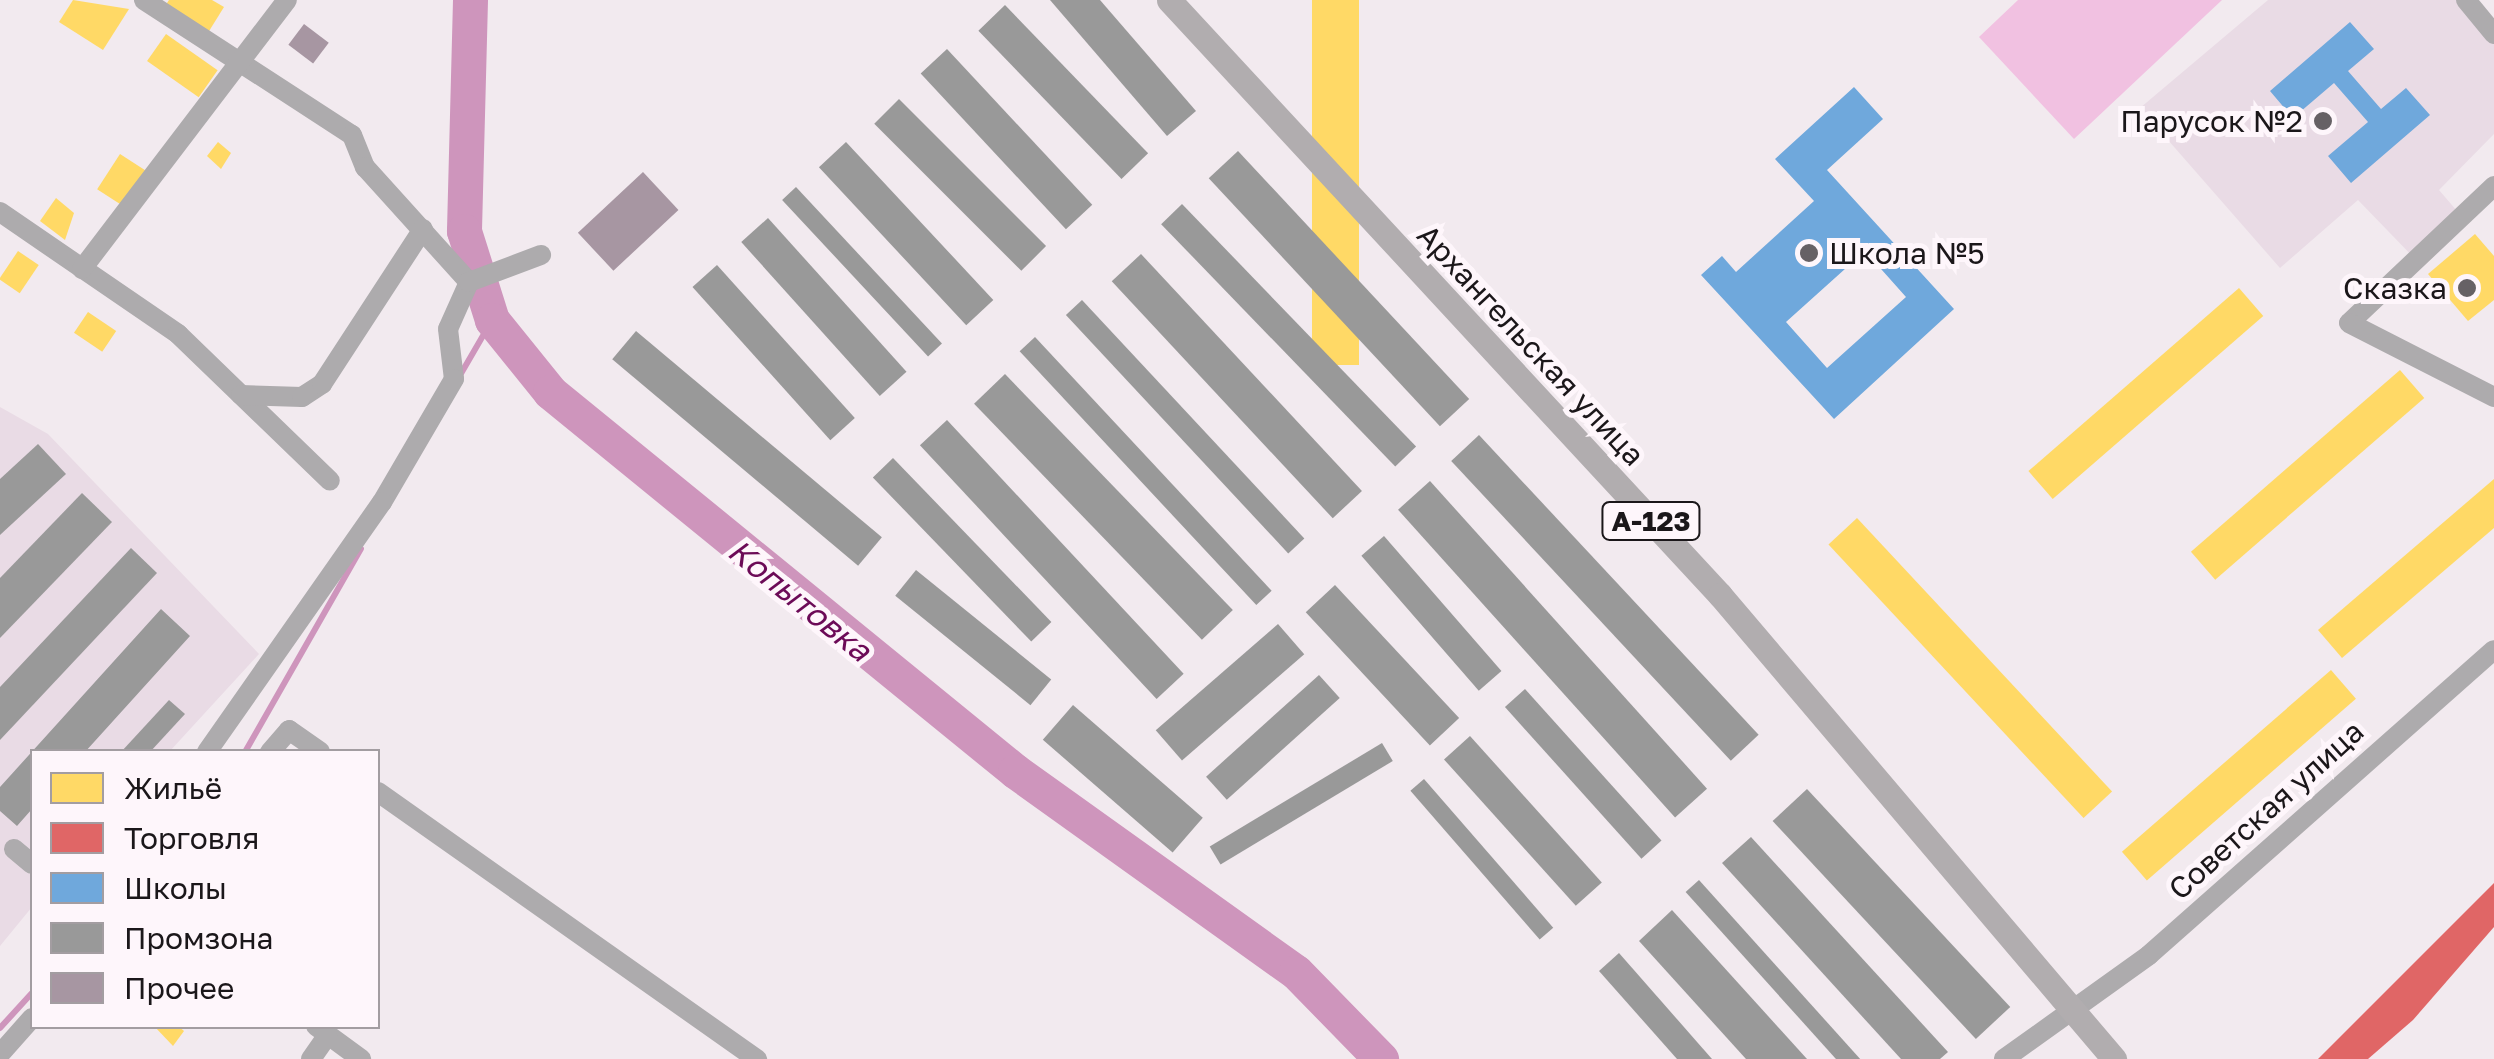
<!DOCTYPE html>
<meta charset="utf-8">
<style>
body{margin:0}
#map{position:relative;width:2494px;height:1059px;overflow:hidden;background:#f2eaef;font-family:"Golos Text",sans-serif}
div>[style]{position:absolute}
.built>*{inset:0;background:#e9dbe5}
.green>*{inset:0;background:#f1c1e1}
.homes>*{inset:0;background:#ffd966;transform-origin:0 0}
.shops>*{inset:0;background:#e06666}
.schools>*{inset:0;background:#6fa8dc}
.industry>*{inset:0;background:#999;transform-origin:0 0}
.stream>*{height:6px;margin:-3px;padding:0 3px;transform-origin:3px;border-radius:3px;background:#ce95bc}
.river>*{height:35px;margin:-17.5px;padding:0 17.5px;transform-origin:17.5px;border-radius:17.5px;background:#ce95bc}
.building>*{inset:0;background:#a796a2;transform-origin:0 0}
.minor>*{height:20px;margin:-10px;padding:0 10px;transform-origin:10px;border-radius:10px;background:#adabad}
.major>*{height:25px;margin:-12.5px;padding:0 12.5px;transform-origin:12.5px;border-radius:12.5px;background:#b1adaf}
.dots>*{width:28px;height:28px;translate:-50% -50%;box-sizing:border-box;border:5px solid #fef6fb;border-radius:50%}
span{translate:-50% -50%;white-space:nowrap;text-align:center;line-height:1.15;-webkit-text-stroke:10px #fef6fb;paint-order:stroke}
.shield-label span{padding:2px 8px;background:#fef6fb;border:2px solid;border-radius:8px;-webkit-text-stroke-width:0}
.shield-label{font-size:28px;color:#1b171a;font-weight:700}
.poi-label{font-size:30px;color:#1b171a}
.right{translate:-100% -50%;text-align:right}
.left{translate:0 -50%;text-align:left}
.street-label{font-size:30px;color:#1b171a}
.water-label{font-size:32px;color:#6c0a57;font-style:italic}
.legend{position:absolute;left:30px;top:749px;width:350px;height:280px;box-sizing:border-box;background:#fef6fb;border:2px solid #a39da1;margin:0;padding:12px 18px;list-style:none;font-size:30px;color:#1b171a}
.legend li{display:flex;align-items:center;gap:20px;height:50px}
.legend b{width:50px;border:2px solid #a39da1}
</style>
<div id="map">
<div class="built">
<div style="clip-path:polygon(2268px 0,2463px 0,2494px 38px,2494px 134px,2439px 190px,2463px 218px,2419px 263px,2358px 200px,2280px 268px,2140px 108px)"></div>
<div style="clip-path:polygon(0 407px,48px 434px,259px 654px,170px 751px,32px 752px,32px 907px,0 946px)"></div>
</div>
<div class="green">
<div style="clip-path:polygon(2018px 0,2222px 0,2074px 139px,1979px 37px)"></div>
</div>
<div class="homes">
<div style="clip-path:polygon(73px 0,129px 9px,103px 50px,59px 22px)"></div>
<div style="clip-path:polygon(169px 0,212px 0,224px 7px,206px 36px,163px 9px)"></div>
<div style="left:1312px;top:0;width:47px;height:365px"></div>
<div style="left:166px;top:34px;width:63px;height:33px;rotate:35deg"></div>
<div style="clip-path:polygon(218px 142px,231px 153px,221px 169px,207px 156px)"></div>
<div style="left:120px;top:154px;width:30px;height:42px;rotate:33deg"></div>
<div style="clip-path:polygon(56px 198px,74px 213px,65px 240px,40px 221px)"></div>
<div style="clip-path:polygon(2475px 234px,2494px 256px,2494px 300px,2468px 321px,2428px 274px)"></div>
<div style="left:18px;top:251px;width:25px;height:34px;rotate:34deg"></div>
<div style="left:2239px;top:288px;width:37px;height:279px;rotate:49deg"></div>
<div style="left:88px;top:312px;width:34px;height:25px;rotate:34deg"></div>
<div style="left:2400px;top:370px;width:37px;height:277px;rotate:49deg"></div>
<div style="clip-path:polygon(2494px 479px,2494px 528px,2342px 658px,2318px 630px)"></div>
<div style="left:1857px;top:518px;width:374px;height:39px;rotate:47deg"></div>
<div style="left:2331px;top:670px;width:38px;height:277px;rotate:49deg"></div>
<div style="clip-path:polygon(154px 1026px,178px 1026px,184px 1031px,173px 1046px)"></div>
</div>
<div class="shops">
<div style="clip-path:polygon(2494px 883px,2494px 927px,2413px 1020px,2368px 1059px,2318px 1059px)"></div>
</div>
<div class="schools">
<div style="clip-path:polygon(2350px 22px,2374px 49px,2348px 71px,2381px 109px,2406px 88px,2430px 115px,2351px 183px,2328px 156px,2368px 122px,2334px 83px,2293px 118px,2270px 91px)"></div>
<div style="clip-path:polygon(evenodd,1854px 87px,1883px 119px,1827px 170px,1954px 309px,1834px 419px,1701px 275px,1722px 256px,1736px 272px,1814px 201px,1775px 159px,1854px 87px,1865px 251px,1906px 297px,1827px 368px,1786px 322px,1865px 251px)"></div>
</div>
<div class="industry">
<div style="clip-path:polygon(1050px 0,1100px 0,1196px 111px,1167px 136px)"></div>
<div style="left:1005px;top:5px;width:206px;height:37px;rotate:46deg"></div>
<div style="left:947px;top:49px;width:213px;height:36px;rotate:47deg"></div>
<div style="left:899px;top:99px;width:208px;height:35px;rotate:45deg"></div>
<div style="left:846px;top:142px;width:216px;height:37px;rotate:47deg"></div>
<div style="left:1238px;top:151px;width:339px;height:40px;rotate:47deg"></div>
<div style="left:796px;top:187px;width:214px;height:19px;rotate:47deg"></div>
<div style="left:1182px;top:204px;width:337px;height:29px;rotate:46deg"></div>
<div style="left:768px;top:218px;width:207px;height:36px;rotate:48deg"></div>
<div style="left:1141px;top:254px;width:324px;height:40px;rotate:47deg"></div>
<div style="left:717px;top:265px;width:206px;height:33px;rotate:48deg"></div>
<div style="left:1082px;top:300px;width:326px;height:22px;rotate:47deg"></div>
<div style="left:636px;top:331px;width:321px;height:37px;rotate:40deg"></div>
<div style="left:1035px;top:337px;width:347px;height:21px;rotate:47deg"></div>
<div style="left:1005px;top:374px;width:328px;height:43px;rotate:46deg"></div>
<div style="left:947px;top:420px;width:347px;height:37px;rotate:47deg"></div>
<div style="left:1479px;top:435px;width:410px;height:38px;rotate:47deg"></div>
<div style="clip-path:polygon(38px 444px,66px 474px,0 535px,0 479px)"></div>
<div style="left:893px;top:458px;width:228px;height:28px;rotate:46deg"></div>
<div style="left:1430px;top:481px;width:414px;height:43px;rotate:48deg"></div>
<div style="clip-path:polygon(82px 493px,112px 522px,0 638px,0 578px)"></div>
<div style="left:1384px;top:536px;width:179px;height:30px;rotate:49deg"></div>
<div style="clip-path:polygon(131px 548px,157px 573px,0 740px,0 687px)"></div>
<div style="left:916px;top:570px;width:174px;height:33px;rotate:39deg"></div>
<div style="left:1335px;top:585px;width:182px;height:40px;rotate:47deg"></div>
<div style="clip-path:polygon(161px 609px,190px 636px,85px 752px,32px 752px,32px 809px,17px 826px,0 811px,0 787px)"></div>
<div style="left:1278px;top:624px;width:40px;height:162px;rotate:49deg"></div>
<div style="left:1319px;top:675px;width:31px;height:152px;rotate:48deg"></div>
<div style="left:1525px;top:689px;width:204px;height:27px;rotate:48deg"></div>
<div style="clip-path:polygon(169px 700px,185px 714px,150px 752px,121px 752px)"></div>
<div style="left:1073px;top:705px;width:172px;height:46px;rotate:41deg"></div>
<div style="left:1470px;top:736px;width:197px;height:35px;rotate:48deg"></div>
<div style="left:1382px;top:743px;width:21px;height:201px;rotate:59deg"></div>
<div style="left:1424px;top:779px;width:197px;height:18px;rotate:49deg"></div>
<div style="left:1807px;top:789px;width:298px;height:47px;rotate:47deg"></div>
<div style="clip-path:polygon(1751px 837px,1948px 1052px,1940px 1059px,1901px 1059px,1722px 863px)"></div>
<div style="left:1699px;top:880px;width:242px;height:18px;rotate:48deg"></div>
<div style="clip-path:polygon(1672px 910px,1807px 1059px,1746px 1059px,1639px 941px)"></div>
<div style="clip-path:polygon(1619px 953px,1712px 1059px,1677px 1059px,1599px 971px)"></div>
</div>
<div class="stream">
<div style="left:459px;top:377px;width:66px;rotate:-59.9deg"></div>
<div style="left:245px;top:752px;width:234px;rotate:-60.3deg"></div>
<div style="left:0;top:1028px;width:47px;rotate:-47.6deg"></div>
</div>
<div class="river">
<div style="left:470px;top:0;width:231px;rotate:91.5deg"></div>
<div style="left:464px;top:231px;width:93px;rotate:72.5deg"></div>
<div style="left:492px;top:320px;width:92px;rotate:51.1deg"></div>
<div style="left:550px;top:392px;width:600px;rotate:39.18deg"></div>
<div style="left:1015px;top:771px;width:345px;rotate:35.6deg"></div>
<div style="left:1296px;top:972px;width:122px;rotate:45.7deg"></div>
</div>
<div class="building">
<div style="left:304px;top:24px;width:31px;height:26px;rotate:37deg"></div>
<div style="left:643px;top:172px;width:52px;height:89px;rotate:47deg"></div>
</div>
<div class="minor">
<div style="left:144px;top:0;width:248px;rotate:33deg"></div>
<div style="left:352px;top:135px;width:35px;rotate:68deg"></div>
<div style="left:365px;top:167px;width:155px;rotate:47.9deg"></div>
<div style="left:469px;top:282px;width:51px;rotate:114.1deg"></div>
<div style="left:448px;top:329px;width:50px;rotate:83.2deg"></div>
<div style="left:454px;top:379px;width:143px;rotate:120.3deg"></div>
<div style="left:382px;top:502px;width:305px;rotate:125deg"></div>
<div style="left:2466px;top:0;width:44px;rotate:50.5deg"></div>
<div style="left:2494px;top:186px;width:199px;rotate:136.6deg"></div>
<div style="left:2349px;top:323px;width:163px;rotate:27deg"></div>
<div style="left:0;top:212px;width:216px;rotate:34.4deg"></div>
<div style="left:178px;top:334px;width:211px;rotate:44deg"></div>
<div style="left:82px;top:269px;width:338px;rotate:-52.7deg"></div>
<div style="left:469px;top:282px;width:77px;rotate:-20.6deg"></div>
<div style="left:241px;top:395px;width:61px;rotate:1.9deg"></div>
<div style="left:302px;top:397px;width:24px;rotate:-33deg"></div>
<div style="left:322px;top:384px;width:185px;rotate:-56.9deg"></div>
<div style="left:270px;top:752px;width:29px;rotate:-49deg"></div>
<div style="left:289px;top:730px;width:38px;rotate:35deg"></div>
<div style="left:378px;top:792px;width:464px;rotate:35.2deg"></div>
<div style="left:14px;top:849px;width:23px;rotate:40deg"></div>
<div style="left:316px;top:1026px;width:56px;rotate:36.3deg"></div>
<div style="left:0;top:1054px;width:48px;rotate:-48.4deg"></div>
<div style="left:311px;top:1059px;width:28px;rotate:-55deg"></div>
<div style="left:2004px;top:1059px;width:178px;rotate:-35.6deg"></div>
<div style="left:2149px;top:955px;width:460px;rotate:-41.5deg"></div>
</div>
<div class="major">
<div style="left:1169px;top:0;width:811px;rotate:47.2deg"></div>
<div style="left:1720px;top:595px;width:609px;rotate:49.66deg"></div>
</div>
<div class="dots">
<div style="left:2323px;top:121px;background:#666165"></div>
<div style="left:1809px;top:253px;background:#666165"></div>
<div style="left:2467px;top:288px;background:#666165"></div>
</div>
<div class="shield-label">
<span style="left:1651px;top:521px">А-123</span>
</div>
<div class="poi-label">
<span class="right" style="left:2303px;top:121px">Парусок №2</span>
<span class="left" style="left:1829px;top:253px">Школа №5</span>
<span class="right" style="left:2447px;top:288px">Сказка</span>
</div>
<div class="street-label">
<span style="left:1531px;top:345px;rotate:47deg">Архангельская улица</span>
<span style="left:2266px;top:810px;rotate:-42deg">Советская улица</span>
</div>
<div class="water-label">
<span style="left:800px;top:600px;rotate:39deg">Копытовка</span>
</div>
<ul class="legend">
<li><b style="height:28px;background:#ffd966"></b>Жильё</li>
<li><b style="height:28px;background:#e06666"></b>Торговля</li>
<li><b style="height:28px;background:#6fa8dc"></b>Школы</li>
<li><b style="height:28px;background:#999"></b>Промзона</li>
<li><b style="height:28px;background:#a796a2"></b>Прочее</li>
</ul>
</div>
